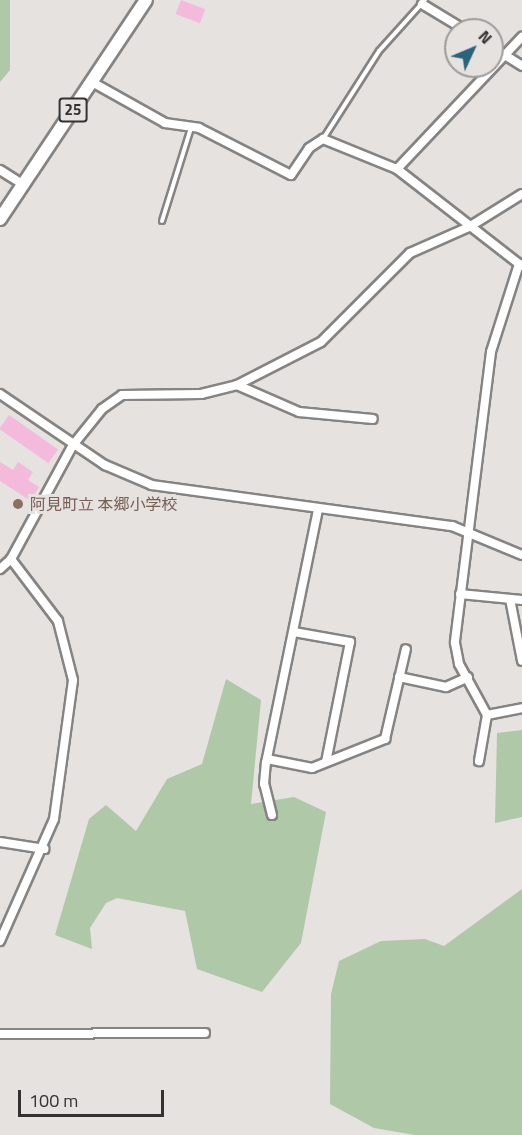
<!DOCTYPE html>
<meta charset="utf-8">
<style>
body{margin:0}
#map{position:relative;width:522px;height:1135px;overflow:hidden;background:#e5e2e0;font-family:"Titillium Web","Noto Sans JP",sans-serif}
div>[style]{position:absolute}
.green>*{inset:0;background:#afc8a8}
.building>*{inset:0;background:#f4badc;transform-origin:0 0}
.roads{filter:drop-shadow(2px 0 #868482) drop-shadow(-2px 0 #868482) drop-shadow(0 2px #868482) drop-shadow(0 -2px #868482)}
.service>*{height:4px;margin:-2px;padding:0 2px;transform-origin:2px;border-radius:2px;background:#fff}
.minor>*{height:8px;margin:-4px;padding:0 4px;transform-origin:4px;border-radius:4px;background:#fff}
.tertiary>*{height:9px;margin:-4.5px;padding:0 4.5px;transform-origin:4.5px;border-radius:4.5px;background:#fff}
.primary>*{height:12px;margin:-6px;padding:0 6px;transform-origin:6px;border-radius:6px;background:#fff}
.dots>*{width:16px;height:16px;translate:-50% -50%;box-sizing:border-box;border:3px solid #e5e2e0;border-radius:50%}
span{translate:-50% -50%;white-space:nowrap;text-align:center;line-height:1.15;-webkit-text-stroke:6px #e5e2e0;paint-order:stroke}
.shield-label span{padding:2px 4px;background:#e5e2e0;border:2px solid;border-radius:4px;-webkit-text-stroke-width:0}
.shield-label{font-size:15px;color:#333231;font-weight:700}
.education-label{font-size:16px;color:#785e54}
.left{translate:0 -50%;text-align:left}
.north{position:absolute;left:444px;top:18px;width:60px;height:60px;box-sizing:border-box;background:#e5e2e0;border:2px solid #9e9c9a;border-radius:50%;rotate:46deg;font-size:16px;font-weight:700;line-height:24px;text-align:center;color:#333231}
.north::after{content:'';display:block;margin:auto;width:21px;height:27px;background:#28647c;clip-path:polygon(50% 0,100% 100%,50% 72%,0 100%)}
.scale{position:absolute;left:18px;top:1090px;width:146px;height:27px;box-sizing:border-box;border:3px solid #333231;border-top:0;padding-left:8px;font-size:18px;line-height:21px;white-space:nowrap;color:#333231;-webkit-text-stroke:4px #e5e2e0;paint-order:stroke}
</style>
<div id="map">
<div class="green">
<div style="clip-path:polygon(0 0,10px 0,10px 70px,0 82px)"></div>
<div style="clip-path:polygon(226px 679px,261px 700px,251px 804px,294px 797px,326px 812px,301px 943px,262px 992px,197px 969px,185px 911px,117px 898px,106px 903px,90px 928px,92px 949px,55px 935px,89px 819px,106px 805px,136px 831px,167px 779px,202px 764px)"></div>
<div style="clip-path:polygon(522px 730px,522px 817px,495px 823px,497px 733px)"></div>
<div style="clip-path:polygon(522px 889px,522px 1135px,415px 1135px,374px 1128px,330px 1104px,331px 994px,339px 961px,381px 941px,425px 939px,444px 946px)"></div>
</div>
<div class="building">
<div style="left:181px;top:0;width:26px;height:15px;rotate:21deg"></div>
<div style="left:9px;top:415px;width:60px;height:17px;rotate:35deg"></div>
<div style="clip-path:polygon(0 462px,13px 470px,18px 462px,33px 472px,28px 480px,39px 487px,31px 501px,0 481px)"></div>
</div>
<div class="roads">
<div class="service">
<div style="left:323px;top:139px;width:104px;rotate:-57.5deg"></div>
<div style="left:379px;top:51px;width:69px;rotate:-48deg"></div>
<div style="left:162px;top:221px;width:97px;rotate:-72.7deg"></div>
</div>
<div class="minor">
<div style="left:422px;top:4px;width:50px;rotate:31.2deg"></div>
<div style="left:492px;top:47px;width:36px;rotate:32deg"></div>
<div style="left:92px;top:82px;width:84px;rotate:29.3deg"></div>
<div style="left:165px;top:123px;width:34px;rotate:8deg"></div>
<div style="left:199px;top:128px;width:103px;rotate:27.1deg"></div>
<div style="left:291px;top:175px;width:32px;rotate:-56deg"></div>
<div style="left:309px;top:148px;width:17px;rotate:-33deg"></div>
<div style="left:323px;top:139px;width:80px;rotate:22.1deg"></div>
<div style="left:397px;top:169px;width:155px;rotate:37.9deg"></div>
<div style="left:519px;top:264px;width:92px;rotate:107.7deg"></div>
<div style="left:491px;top:352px;width:293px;rotate:97.1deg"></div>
<div style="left:455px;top:643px;width:21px;rotate:79deg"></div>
<div style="left:459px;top:664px;width:58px;rotate:61.2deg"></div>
<div style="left:487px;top:715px;width:47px;rotate:99.9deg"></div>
<div style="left:397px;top:169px;width:182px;rotate:-46.6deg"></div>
<div style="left:0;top:170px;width:26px;rotate:32deg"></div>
<div style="left:237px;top:385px;width:68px;rotate:23.5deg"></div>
<div style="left:299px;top:412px;width:74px;rotate:5.4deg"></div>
<div style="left:0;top:394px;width:127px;rotate:34.1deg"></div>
<div style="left:105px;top:465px;width:51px;rotate:23.1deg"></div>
<div style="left:152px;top:485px;width:303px;rotate:7.8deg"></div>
<div style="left:452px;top:526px;width:76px;rotate:22.5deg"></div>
<div style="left:0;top:569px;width:15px;rotate:-42deg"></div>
<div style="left:11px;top:559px;width:130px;rotate:-61.5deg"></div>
<div style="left:73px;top:445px;width:46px;rotate:-51.1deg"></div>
<div style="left:102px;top:409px;width:24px;rotate:-35deg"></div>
<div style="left:122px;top:395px;width:79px;rotate:-0.7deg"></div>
<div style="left:201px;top:394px;width:37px;rotate:-14deg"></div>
<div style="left:237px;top:385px;width:94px;rotate:-27.1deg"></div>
<div style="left:321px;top:342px;width:126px;rotate:-45deg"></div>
<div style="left:410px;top:253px;width:64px;rotate:-23.8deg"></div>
<div style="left:469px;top:227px;width:62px;rotate:-31.9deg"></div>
<div style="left:460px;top:594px;width:62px;rotate:5.5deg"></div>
<div style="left:510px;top:599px;width:63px;rotate:79deg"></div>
<div style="left:294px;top:632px;width:57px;rotate:10.1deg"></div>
<div style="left:350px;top:642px;width:122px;rotate:101.3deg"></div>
<div style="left:399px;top:677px;width:48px;rotate:12deg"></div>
<div style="left:446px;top:687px;width:24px;rotate:-24deg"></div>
<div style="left:487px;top:715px;width:36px;rotate:-11deg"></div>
<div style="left:267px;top:759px;width:46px;rotate:11.3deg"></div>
<div style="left:312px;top:768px;width:79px;rotate:-21.7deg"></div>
<div style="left:385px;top:739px;width:92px;rotate:-76.9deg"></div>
<div style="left:272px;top:815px;width:32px;rotate:-104deg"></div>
<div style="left:264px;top:784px;width:21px;rotate:-85deg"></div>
<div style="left:266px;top:763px;width:258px;rotate:-78.4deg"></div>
<div style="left:0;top:842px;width:45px;rotate:9deg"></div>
<div style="left:0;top:941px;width:133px;rotate:-66.1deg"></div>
<div style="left:54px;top:819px;width:140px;rotate:-82.2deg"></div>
<div style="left:73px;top:680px;width:61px;rotate:-104.3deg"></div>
<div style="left:58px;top:621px;width:78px;rotate:-127.2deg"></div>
<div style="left:0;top:1034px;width:205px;rotate:-0.3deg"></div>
</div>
<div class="tertiary">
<div style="left:519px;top:264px;width:3px;rotate:18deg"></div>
</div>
<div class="primary">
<div style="left:0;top:219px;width:263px;rotate:-56.3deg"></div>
</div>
</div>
<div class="dots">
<div style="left:18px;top:504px;background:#8d6e63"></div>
</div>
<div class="shield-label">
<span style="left:73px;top:110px">25</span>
</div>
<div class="education-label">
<span class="left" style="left:30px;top:504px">阿見町立 本郷小学校</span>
</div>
<div class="north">N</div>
<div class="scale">100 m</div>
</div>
